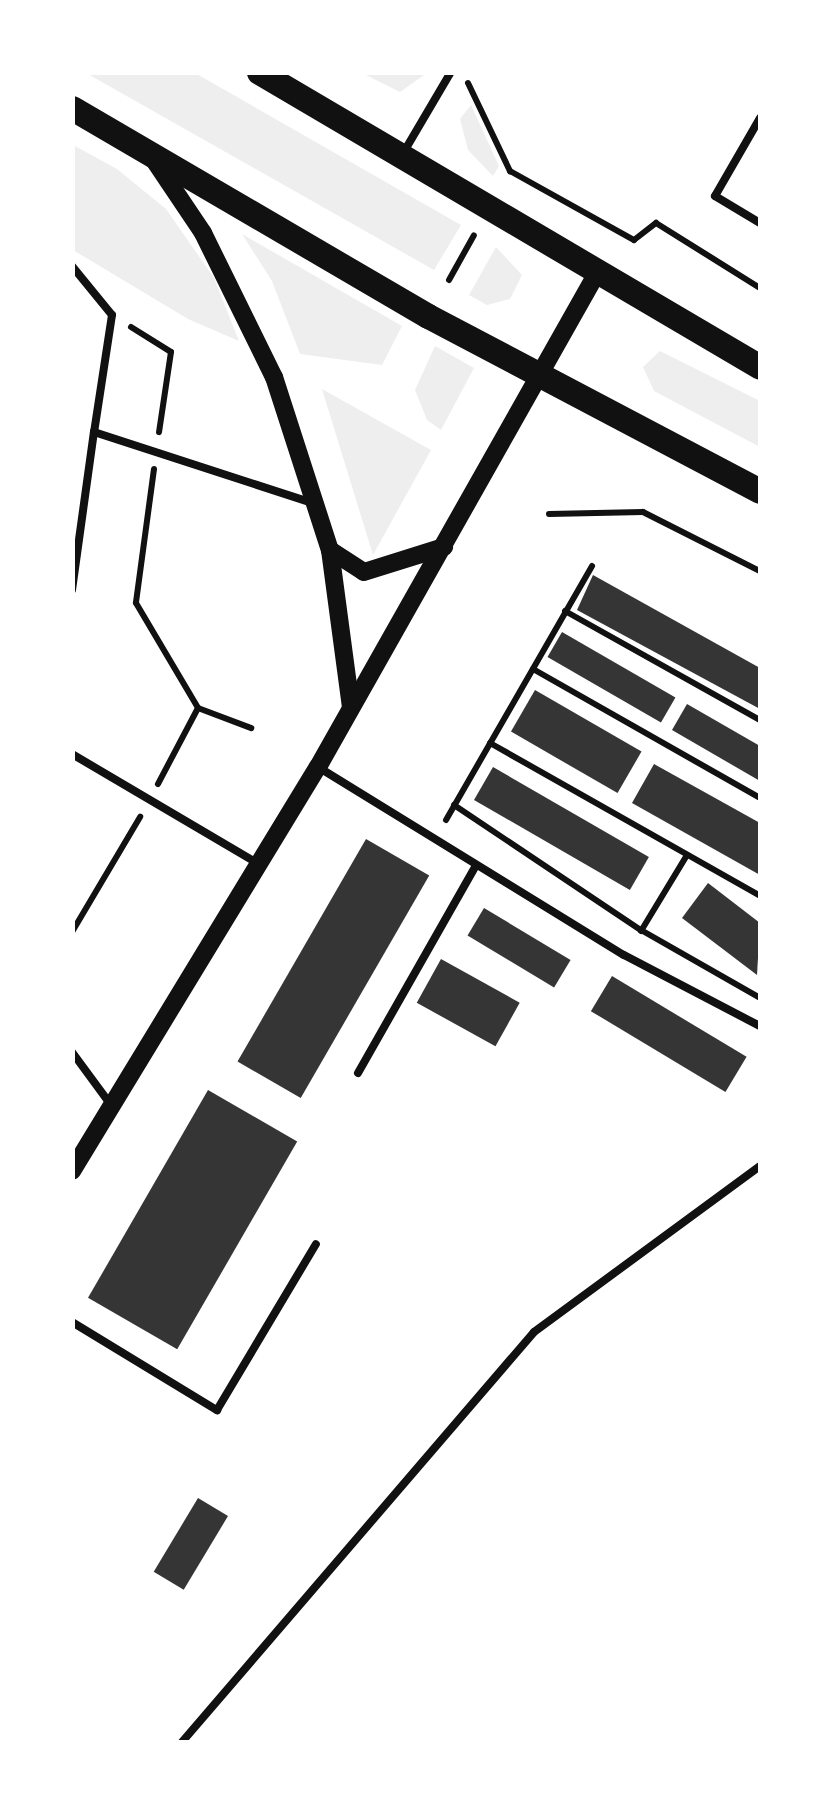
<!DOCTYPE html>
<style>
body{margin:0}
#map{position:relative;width:833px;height:1815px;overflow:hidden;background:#fff;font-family:Montserrat,sans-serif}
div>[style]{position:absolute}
.green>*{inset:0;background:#eee}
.building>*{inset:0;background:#353535;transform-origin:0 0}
.path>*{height:6px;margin:-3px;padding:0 3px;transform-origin:3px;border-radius:3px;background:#111}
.service>*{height:8px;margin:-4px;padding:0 4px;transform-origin:4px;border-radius:4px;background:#111}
.tertiary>*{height:18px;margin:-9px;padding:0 9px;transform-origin:9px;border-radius:9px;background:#111}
.primary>*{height:25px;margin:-12.5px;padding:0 12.5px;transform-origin:12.5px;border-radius:12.5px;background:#111}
span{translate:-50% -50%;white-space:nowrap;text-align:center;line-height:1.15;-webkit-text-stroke:8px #fff;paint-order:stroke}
.frame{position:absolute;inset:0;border:75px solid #fff;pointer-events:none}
</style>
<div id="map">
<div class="green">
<div style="clip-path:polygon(86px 73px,195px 73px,461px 225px,434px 270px)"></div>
<div style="clip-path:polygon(362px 73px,427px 72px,427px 73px,400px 92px)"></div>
<div style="clip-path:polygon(471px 105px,499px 166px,493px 176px,468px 150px,460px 119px)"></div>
<div style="clip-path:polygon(73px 145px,117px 169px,166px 209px,214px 278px,239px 341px,188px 319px,73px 250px)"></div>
<div style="clip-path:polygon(242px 234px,402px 326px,382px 365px,300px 354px,272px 281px)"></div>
<div style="clip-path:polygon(496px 247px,522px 275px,510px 299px,487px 305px,469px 295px)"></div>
<div style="clip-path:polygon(435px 346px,474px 368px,441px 430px,427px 420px,415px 390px)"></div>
<div style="clip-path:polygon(660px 351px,760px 401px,760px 447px,654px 391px,643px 367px)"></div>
<div style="clip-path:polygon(322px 389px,431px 450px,373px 555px)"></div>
</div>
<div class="building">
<div style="clip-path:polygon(593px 575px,760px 668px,760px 709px,577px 610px)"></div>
<div style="left:562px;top:632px;width:131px;height:29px;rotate:30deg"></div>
<div style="left:535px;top:690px;width:123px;height:48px;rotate:30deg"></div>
<div style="clip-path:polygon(687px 704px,760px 746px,760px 781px,672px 730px)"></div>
<div style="clip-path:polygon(654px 764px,760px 823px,760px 875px,632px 803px)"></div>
<div style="left:493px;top:767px;width:180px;height:38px;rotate:30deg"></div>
<div style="left:366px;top:839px;width:73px;height:257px;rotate:30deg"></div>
<div style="clip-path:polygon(708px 883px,760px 923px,757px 975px,682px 918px)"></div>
<div style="left:484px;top:908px;width:101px;height:32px;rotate:31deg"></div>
<div style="left:441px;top:959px;width:90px;height:50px;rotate:29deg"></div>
<div style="left:612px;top:976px;width:157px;height:41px;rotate:31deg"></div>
<div style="left:208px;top:1090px;width:103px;height:240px;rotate:30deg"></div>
<div style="left:198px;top:1498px;width:35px;height:86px;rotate:31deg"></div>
</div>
<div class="path">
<div style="left:468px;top:83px;width:98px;rotate:64.5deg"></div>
<div style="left:510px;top:171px;width:142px;rotate:29.1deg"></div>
<div style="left:634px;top:240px;width:28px;rotate:-38deg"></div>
<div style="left:656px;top:223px;width:123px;rotate:32deg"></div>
<div style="left:449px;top:280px;width:51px;rotate:-60.9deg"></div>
<div style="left:131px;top:327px;width:47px;rotate:32deg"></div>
<div style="left:171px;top:352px;width:81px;rotate:98.5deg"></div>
<div style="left:154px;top:469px;width:135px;rotate:97.7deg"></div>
<div style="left:136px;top:603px;width:122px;rotate:59.4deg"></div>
<div style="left:198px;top:708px;width:86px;rotate:117.8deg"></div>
<div style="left:549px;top:514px;width:94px;rotate:-1.2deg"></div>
<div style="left:643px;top:512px;width:131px;rotate:26.8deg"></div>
<div style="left:565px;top:611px;width:223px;rotate:29.2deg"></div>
<div style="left:533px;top:669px;width:261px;rotate:29.6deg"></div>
<div style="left:198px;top:708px;width:57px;rotate:20.7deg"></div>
<div style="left:490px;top:743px;width:310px;rotate:29.5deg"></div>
<div style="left:454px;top:805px;width:225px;rotate:33.8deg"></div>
<div style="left:641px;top:930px;width:137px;rotate:29.7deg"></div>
<div style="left:446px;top:820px;width:293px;rotate:-60.1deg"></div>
<div style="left:641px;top:931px;width:89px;rotate:-58.8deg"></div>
<div style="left:72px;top:932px;width:134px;rotate:-59.4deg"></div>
</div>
<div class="service">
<div style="left:760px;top:118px;width:90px;rotate:120deg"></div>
<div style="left:715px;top:196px;width:52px;rotate:31deg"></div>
<div style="left:405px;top:150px;width:91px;rotate:-59.5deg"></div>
<div style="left:72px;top:266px;width:63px;rotate:50.8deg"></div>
<div style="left:112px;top:315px;width:118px;rotate:98.7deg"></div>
<div style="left:94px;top:432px;width:227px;rotate:18deg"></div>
<div style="left:72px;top:590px;width:160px;rotate:-82.1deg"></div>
<div style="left:72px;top:754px;width:215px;rotate:30.5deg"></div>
<div style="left:318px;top:767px;width:359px;rotate:31.6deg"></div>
<div style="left:624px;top:955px;width:153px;rotate:27.6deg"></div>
<div style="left:72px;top:1052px;width:66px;rotate:53.7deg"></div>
<div style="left:358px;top:1073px;width:237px;rotate:-60.4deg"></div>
<div style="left:72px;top:1322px;width:170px;rotate:31.3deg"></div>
<div style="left:217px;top:1410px;width:193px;rotate:-59.2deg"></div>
<div style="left:182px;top:1742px;width:540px;rotate:-49.35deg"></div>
<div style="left:534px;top:1332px;width:280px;rotate:-36.3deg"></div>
</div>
<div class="tertiary">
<div style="left:154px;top:160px;width:88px;rotate:56.1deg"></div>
<div style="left:203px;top:233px;width:161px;rotate:63.8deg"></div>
<div style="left:274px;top:377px;width:182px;rotate:72.1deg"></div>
<div style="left:330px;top:550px;width:158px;rotate:82.4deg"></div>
<div style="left:330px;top:550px;width:40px;rotate:32.9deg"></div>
<div style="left:364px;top:572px;width:84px;rotate:-17.4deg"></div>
<div style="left:72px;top:1171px;width:473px;rotate:-58.7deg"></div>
<div style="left:318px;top:767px;width:570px;rotate:-60.55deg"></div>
</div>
<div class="primary">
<div style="left:259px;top:72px;width:581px;rotate:30.49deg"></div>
<div style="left:72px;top:108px;width:412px;rotate:30.3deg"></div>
<div style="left:428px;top:316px;width:375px;rotate:27.8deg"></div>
</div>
<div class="frame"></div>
</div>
